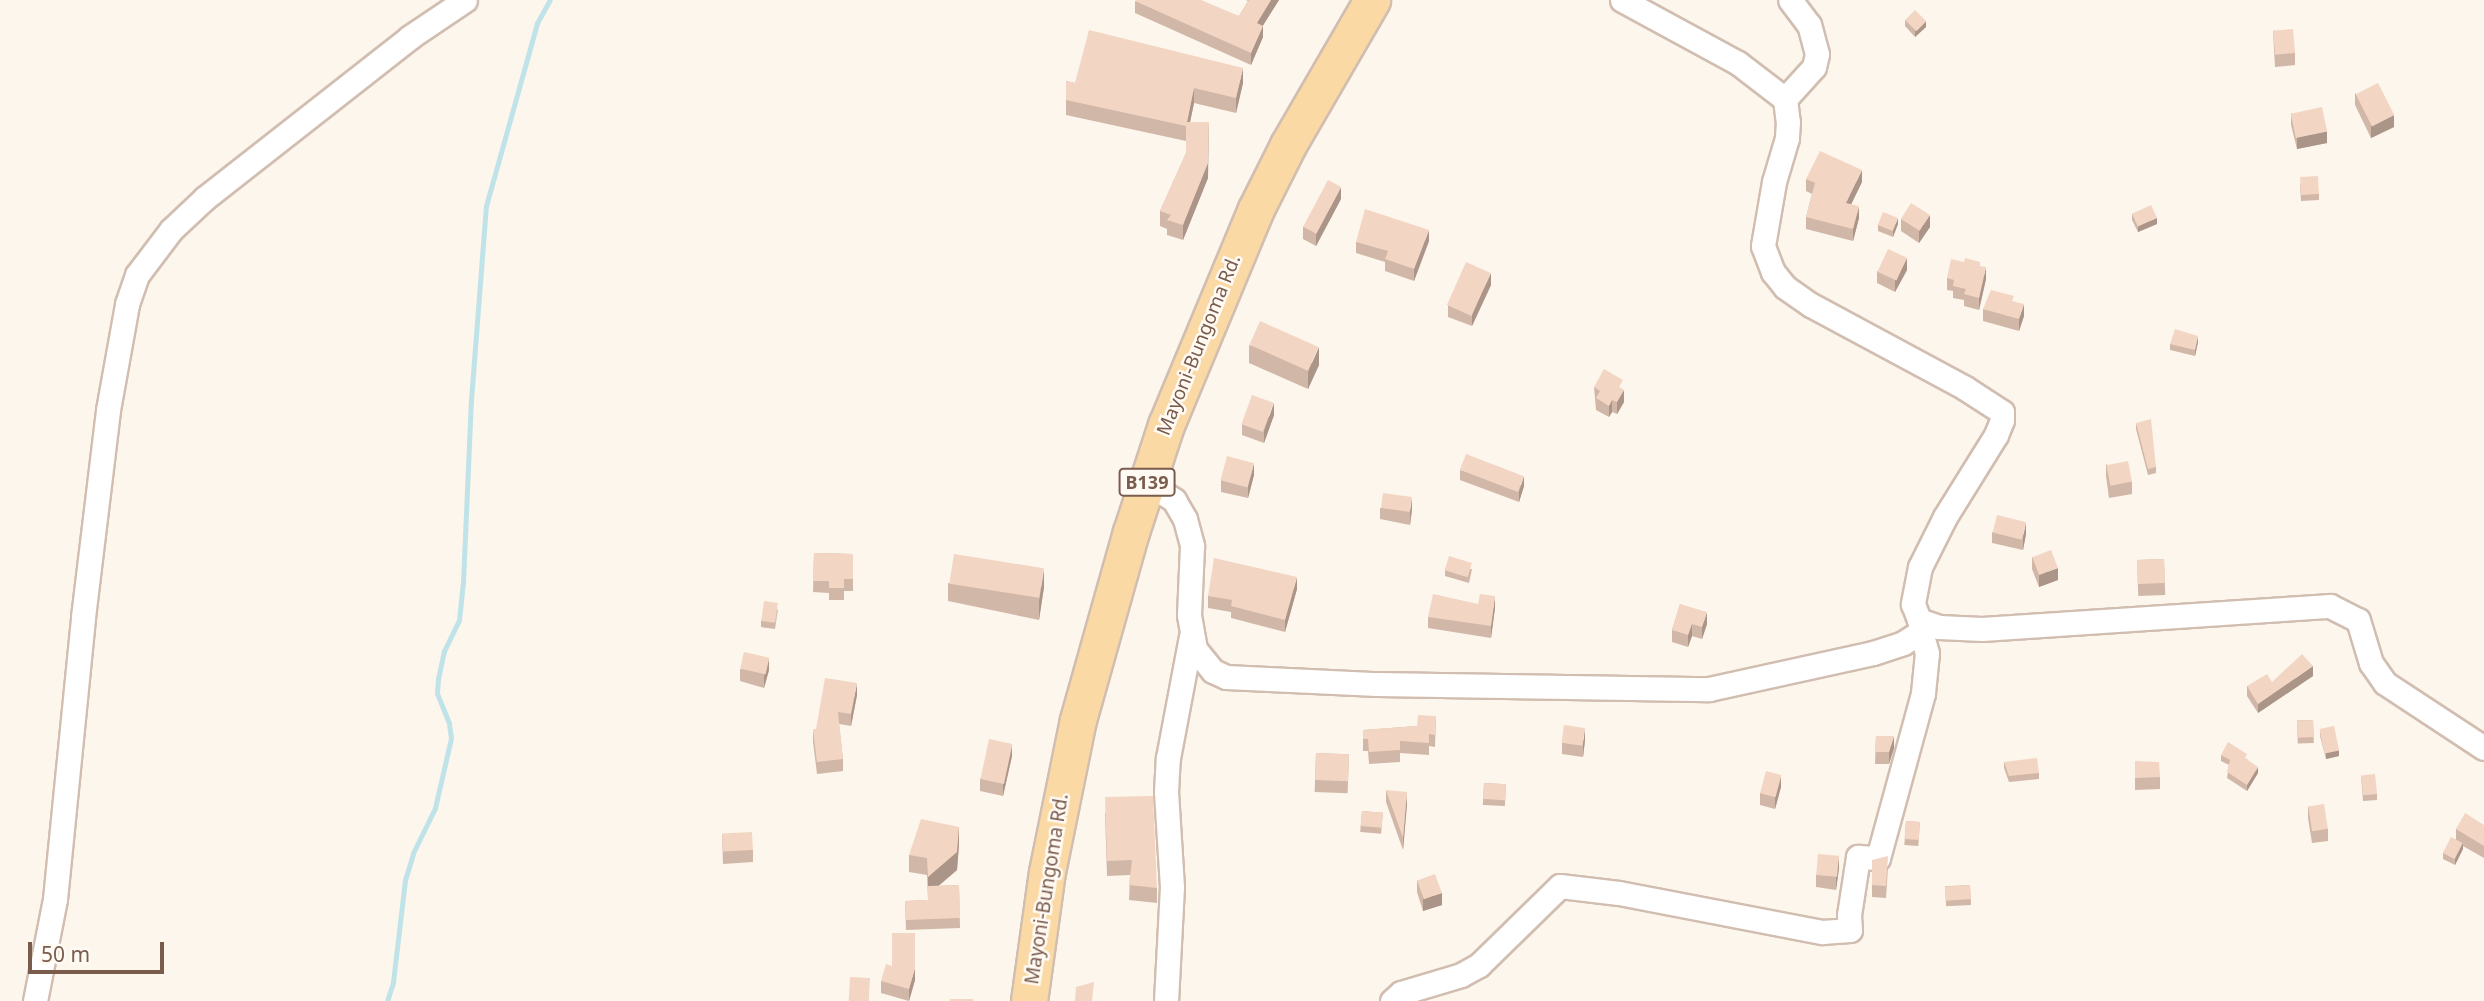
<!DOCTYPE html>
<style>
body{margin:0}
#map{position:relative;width:2484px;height:1001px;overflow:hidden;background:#fdf6ec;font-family:"Noto Sans",sans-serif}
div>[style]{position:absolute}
.stream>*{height:5px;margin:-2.5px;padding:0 2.5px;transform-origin:2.5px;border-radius:2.5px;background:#bfe3e8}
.roads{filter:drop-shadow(2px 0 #d1beb0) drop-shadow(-2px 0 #d1beb0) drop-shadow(0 2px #d1beb0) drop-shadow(0 -2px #d1beb0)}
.street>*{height:23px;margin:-11.5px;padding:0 11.5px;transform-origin:11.5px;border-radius:11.5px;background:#fff}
.primary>*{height:35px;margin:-17.5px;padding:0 17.5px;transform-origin:17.5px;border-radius:17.5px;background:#fbd9a5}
.wall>*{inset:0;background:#d1b7a8;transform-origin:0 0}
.shaded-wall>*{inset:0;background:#aa9588}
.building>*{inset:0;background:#f3d5c3;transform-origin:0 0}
span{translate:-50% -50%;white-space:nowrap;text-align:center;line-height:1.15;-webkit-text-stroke:5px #fffaf3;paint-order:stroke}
.shield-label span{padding:2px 5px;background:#fffaf3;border:2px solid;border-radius:5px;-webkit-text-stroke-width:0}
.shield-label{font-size:18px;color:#7a5c4d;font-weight:700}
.street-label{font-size:19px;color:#7a5c4d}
.scale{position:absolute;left:28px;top:942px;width:136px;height:32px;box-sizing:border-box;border:4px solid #7a5c4d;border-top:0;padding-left:9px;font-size:21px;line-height:24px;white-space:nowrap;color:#7a5c4d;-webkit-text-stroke:5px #fffaf3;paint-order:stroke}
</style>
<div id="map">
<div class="stream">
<div style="left:387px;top:1001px;width:20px;rotate:-72deg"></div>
<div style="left:393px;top:982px;width:103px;rotate:-83.3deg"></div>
<div style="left:405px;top:880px;width:28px;rotate:-73deg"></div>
<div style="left:413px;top:853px;width:50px;rotate:-63.9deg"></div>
<div style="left:435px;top:808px;width:72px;rotate:-77.1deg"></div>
<div style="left:451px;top:738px;width:15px;rotate:-98deg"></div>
<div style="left:449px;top:723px;width:32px;rotate:-112deg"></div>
<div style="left:437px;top:693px;width:14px;rotate:-86deg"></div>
<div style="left:438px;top:679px;width:29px;rotate:-78deg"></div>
<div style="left:444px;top:651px;width:34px;rotate:-64deg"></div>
<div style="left:459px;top:620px;width:38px;rotate:-84deg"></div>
<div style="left:463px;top:582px;width:182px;rotate:-87.5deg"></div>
<div style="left:471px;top:400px;width:195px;rotate:-85.6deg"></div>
<div style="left:486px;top:206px;width:190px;rotate:-74.4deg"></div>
<div style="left:537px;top:23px;width:26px;rotate:-61deg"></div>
</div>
<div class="roads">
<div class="street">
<div style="left:1622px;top:0;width:132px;rotate:28.5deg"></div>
<div style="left:1738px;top:63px;width:59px;rotate:37.5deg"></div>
<div style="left:1785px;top:99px;width:23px;rotate:83deg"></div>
<div style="left:1788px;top:122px;width:16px;rotate:94deg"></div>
<div style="left:1787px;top:138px;width:46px;rotate:106.5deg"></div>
<div style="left:1774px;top:182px;width:65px;rotate:99.8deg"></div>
<div style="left:1763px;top:246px;width:28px;rotate:69deg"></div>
<div style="left:1773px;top:272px;width:19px;rotate:51deg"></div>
<div style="left:1785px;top:287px;width:32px;rotate:35deg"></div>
<div style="left:1811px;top:305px;width:175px;rotate:28.3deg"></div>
<div style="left:1965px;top:388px;width:44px;rotate:33deg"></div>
<div style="left:2002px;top:412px;width:8px;rotate:90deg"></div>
<div style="left:2002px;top:420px;width:16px;rotate:112deg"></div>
<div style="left:1996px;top:435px;width:97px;rotate:121.9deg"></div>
<div style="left:1945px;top:517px;width:56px;rotate:116.6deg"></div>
<div style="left:1920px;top:567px;width:38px;rotate:101deg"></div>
<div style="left:1913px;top:604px;width:17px;rotate:69deg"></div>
<div style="left:1919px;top:620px;width:21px;rotate:19deg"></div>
<div style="left:1939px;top:627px;width:43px;rotate:2.7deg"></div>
<div style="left:1982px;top:629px;width:349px;rotate:-3.8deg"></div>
<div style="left:2330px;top:606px;width:31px;rotate:27deg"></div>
<div style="left:2358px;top:620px;width:45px;rotate:73.2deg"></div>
<div style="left:2371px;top:663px;width:24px;rotate:55deg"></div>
<div style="left:2385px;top:683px;width:118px;rotate:33.3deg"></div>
<div style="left:1785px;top:99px;width:43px;rotate:-47.8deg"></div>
<div style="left:1814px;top:67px;width:13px;rotate:-77deg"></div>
<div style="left:1817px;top:54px;width:30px;rotate:-105deg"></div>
<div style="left:1809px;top:25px;width:31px;rotate:-127deg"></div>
<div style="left:1147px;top:483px;width:32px;rotate:32deg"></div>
<div style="left:1174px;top:500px;width:22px;rotate:60deg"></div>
<div style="left:1185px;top:519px;width:28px;rotate:75deg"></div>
<div style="left:1192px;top:546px;width:69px;rotate:92.5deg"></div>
<div style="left:1189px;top:615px;width:35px;rotate:80deg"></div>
<div style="left:1195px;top:649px;width:28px;rotate:51deg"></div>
<div style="left:1213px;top:671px;width:14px;rotate:25deg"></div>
<div style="left:1226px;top:677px;width:151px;rotate:2.7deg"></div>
<div style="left:1377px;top:684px;width:332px;rotate:0.9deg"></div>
<div style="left:1709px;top:689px;width:168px;rotate:-12.4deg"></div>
<div style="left:1873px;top:653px;width:32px;rotate:-18deg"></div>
<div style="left:1903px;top:643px;width:32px;rotate:-32deg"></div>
<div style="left:35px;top:1001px;width:104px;rotate:-78.9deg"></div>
<div style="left:55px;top:899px;width:283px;rotate:-84.3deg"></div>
<div style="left:83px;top:617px;width:209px;rotate:-83.1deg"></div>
<div style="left:108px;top:410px;width:108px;rotate:-79.8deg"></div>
<div style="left:127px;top:304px;width:31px;rotate:-71deg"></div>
<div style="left:137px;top:275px;width:56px;rotate:-52.9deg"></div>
<div style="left:171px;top:230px;width:47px;rotate:-43.3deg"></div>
<div style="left:205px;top:198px;width:261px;rotate:-38.1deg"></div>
<div style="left:410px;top:37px;width:66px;rotate:-33.9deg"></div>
<div style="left:1166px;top:1001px;width:114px;rotate:-87deg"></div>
<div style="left:1172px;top:887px;width:95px;rotate:-93.6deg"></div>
<div style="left:1166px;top:792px;width:34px;rotate:-87deg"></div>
<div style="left:1168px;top:758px;width:124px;rotate:-79.3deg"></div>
<div style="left:1392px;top:1001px;width:12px;rotate:-42deg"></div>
<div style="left:1401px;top:993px;width:63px;rotate:-16.7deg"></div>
<div style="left:1461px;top:975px;width:21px;rotate:-29deg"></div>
<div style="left:1479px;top:965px;width:113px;rotate:-44.3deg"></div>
<div style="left:1560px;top:886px;width:59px;rotate:6.8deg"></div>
<div style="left:1619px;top:893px;width:207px;rotate:10.9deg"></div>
<div style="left:1822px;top:932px;width:28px;rotate:-4deg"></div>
<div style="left:1850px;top:930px;width:15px;rotate:-94deg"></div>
<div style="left:1849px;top:915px;width:59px;rotate:-81.2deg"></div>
<div style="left:1858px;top:857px;width:20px;rotate:3deg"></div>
<div style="left:1878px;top:858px;width:171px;rotate:-74.7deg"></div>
<div style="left:1923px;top:693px;width:40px;rotate:-84.3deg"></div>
<div style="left:1927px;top:653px;width:22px;rotate:-106deg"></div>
</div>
<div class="primary">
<div style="left:1029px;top:1001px;width:130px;rotate:-82.1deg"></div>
<div style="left:1047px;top:872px;width:155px;rotate:-78.5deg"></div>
<div style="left:1078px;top:720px;width:195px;rotate:-74.3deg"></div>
<div style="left:1131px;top:532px;width:113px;rotate:-71.9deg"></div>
<div style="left:1166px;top:425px;width:232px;rotate:-67.4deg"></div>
<div style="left:1255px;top:211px;width:74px;rotate:-63.4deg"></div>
<div style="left:1288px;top:145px;width:168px;rotate:-59.9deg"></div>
</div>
</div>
<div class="wall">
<div style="clip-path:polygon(1246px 0,1279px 0,1263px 25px,1263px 37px,1251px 65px,1135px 13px,1135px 1px,1239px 16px,1248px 1px)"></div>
<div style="clip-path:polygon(1905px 20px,1926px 27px,1915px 37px,1905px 26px)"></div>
<div style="clip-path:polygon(2273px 30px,2295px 53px,2295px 65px,2275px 67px)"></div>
<div style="clip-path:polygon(1066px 81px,1075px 83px,1243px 83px,1236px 113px,1194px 103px,1190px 122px,1208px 178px,1183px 240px,1167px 235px,1167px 229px,1160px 226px,1160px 211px,1186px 153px,1186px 141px,1066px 115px)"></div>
<div style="clip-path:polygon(2355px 93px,2394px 127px,2371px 138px,2355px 105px)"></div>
<div style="clip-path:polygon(2291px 113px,2327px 143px,2297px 149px,2291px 125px)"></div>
<div style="clip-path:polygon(1806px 179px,1862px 182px,1851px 204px,1859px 218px,1853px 241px,1806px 229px,1806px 217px,1812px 194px,1806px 191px)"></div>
<div style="clip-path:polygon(2300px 184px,2319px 194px,2319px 200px,2301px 201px)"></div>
<div style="clip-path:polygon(1341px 199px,1316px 246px,1303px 239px,1303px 227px)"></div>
<div style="clip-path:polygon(2132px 214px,2157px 224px,2138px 232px,2132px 220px)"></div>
<div style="clip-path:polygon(1901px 219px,1930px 227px,1919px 243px,1901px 231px)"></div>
<div style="clip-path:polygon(1898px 224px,1893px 237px,1878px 231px,1878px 225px)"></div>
<div style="clip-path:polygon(1429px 241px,1414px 281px,1385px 271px,1385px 262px,1356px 253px,1356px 242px)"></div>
<div style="clip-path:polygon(1980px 266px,1986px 279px,1979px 310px,1964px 306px,1964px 300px,1953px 298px,1953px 291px,1947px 290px,1947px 278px)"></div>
<div style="clip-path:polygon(1907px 270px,1895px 292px,1877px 283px,1877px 271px)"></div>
<div style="clip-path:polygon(1491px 285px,1472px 326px,1448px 317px,1448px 305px)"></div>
<div style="clip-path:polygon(1983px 309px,2024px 316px,2019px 331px,1983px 321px)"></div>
<div style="clip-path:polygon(2198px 342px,2195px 356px,2170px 350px,2170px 344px)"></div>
<div style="clip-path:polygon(1249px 345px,1319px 365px,1308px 389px,1249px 363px)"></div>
<div style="clip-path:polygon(1594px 387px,1623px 389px,1624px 402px,1617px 414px,1612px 412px,1609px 417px,1596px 410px)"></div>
<div style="clip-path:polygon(1274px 415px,1264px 443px,1242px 435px,1242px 424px)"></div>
<div style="clip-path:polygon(2136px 423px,2156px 467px,2156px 473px,2148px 475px,2136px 429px)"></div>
<div style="clip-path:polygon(2106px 464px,2132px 482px,2132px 494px,2109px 498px,2106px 476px)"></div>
<div style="clip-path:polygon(1460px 470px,1524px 486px,1519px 502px,1460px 480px)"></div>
<div style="clip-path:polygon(1254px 475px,1248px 498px,1221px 492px,1221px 480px)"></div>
<div style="clip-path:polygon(1380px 508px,1412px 509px,1410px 525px,1380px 519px)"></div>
<div style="clip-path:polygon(1992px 532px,2026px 534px,2023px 550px,1992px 543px)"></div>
<div style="clip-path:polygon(814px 553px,853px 554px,853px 591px,844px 591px,844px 600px,829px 600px,829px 593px,813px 592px)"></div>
<div style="clip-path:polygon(2032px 557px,2058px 580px,2039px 587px,2032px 569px)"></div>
<div style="left:2164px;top:559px;width:36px;height:27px;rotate:88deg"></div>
<div style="clip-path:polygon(1472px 569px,1469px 583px,1445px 576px,1445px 570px)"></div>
<div style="clip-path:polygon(948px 583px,1044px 587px,1039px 620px,948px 601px)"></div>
<div style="clip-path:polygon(1297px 589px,1285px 632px,1231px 618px,1231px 612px,1208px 608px,1208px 596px)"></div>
<div style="clip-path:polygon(1680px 604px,1707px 624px,1702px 639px,1692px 636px,1688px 647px,1672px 642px,1672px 630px)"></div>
<div style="clip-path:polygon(1495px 608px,1491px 638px,1428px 628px,1428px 617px)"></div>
<div style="clip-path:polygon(778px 609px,775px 629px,761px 627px,761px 621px)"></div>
<div style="clip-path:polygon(740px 669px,769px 670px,764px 688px,740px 681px)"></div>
<div style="clip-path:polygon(2313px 676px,2258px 713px,2247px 696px,2247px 686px)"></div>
<div style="clip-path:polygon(857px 695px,851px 726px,839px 724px,843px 759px,843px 771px,817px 774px,813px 742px,813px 730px,816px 729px)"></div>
<div style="clip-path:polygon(1436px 716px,1435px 747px,1429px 746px,1429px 755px,1400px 753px,1400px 762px,1369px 764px,1368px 751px,1363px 751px,1363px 730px,1417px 726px)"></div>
<div style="left:2313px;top:720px;width:23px;height:16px;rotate:88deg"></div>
<div style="clip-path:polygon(2320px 730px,2339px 756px,2326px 759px,2320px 736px)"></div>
<div style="clip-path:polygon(1876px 736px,1894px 748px,1889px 764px,1875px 764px)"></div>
<div style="clip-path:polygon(1585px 740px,1583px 757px,1562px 754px,1562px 743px)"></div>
<div style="left:1316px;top:753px;width:33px;height:39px;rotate:2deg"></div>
<div style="clip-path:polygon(2221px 755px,2247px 759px,2258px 773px,2247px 791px,2227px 778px,2229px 765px,2221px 761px)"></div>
<div style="clip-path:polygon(1012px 756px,1003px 796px,980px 791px,980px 779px)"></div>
<div style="clip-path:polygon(2135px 761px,2160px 777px,2160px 789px,2135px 790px)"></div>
<div style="clip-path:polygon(2004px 762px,2039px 773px,2039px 779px,2009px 782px,2004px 768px)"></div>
<div style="clip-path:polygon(2361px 776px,2377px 794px,2377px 800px,2363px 801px)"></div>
<div style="left:1484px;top:783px;width:22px;height:22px;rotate:3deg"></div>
<div style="clip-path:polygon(1781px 787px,1775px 809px,1760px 805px,1760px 793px)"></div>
<div style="clip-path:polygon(1386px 790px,1407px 804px,1403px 850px,1386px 802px)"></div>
<div style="clip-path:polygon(2308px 806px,2328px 829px,2328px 841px,2312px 843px,2308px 818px)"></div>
<div style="left:1362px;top:811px;width:21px;height:21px;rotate:5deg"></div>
<div style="clip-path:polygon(1105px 812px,1157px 888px,1157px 903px,1129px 900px,1130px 875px,1107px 876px)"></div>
<div style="left:1906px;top:821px;width:14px;height:24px;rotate:4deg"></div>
<div style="clip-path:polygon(2484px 825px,2484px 858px,2463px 846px,2463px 849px,2455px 865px,2443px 859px,2443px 853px,2456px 839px,2456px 829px)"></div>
<div style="clip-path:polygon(722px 834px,753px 850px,753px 862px,723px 864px)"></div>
<div style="clip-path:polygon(959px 845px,957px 870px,938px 886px,959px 885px,960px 928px,906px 930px,905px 901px,928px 900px,927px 875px,909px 872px,909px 855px)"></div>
<div style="clip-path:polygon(1872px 860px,1888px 868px,1886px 898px,1872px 897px)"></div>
<div style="clip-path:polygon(1839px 868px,1836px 890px,1816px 887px,1816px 875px)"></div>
<div style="clip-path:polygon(1417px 880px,1442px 905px,1423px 911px,1417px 892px)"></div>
<div style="left:1970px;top:885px;width:20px;height:25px;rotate:87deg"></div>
<div style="clip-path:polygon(915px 980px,909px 1001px,881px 993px,881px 981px)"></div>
</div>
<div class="shaded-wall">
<div style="clip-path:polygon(1271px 0,1279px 0,1257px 35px,1257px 23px)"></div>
<div style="clip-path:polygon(1926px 21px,1926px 27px,1915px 37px,1915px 31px)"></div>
<div style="clip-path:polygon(1263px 26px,1263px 37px,1251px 65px,1251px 53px)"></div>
<div style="clip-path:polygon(1243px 68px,1243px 83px,1236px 113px,1236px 98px)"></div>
<div style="clip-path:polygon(1194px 88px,1194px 103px,1187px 137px,1187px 122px)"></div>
<div style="clip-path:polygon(2394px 115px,2394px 127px,2371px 138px,2371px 126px)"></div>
<div style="clip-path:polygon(1209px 122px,1208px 178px,1183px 240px,1183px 225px)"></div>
<div style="clip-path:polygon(2327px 131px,2327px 143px,2297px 149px,2297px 137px)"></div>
<div style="clip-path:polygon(1862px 170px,1862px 182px,1846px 215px,1846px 203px)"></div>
<div style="clip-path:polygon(1341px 187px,1341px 199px,1316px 246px,1316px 234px)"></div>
<div style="clip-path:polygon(1859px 206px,1859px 218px,1853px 241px,1853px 229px)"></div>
<div style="clip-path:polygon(1930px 215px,1930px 227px,1919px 243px,1919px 231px)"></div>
<div style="clip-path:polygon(1898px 218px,1898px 224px,1893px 237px,1893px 231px)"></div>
<div style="clip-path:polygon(2157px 218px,2157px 224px,2138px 232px,2138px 226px)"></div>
<div style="clip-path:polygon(1429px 230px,1429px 241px,1414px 281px,1414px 269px)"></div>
<div style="clip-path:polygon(1907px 258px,1907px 270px,1895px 292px,1895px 281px)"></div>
<div style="clip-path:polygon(1986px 267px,1986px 279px,1979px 310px,1979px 298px)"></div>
<div style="clip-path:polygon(1491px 273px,1491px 285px,1472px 326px,1472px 314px)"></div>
<div style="clip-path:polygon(2024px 304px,2024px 316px,2019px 331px,2019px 319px)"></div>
<div style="clip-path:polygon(2198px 336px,2198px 342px,2195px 356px,2195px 350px)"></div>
<div style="clip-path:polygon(1319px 347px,1319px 365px,1308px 389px,1308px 372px)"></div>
<div style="clip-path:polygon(1624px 390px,1624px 402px,1617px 414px,1617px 402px)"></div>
<div style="clip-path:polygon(1612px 400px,1612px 412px,1609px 417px,1609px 406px)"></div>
<div style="clip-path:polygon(1274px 403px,1274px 415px,1264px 443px,1264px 431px)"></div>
<div style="clip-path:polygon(1254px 463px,1254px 475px,1248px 498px,1248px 486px)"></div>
<div style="clip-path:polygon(1524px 476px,1524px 486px,1519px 502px,1519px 492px)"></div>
<div style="clip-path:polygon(1412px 497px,1412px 509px,1410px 525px,1410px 513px)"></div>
<div style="clip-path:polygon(2026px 522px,2026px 534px,2023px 550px,2023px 538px)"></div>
<div style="clip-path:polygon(2058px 568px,2058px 580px,2039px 587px,2039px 575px)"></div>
<div style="clip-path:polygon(1044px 569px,1044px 587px,1039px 620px,1039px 602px)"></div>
<div style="clip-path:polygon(1297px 577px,1297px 589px,1285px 632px,1285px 620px)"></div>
<div style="clip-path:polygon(1495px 596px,1495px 608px,1491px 638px,1491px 626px)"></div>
<div style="clip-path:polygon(1707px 612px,1707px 624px,1702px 639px,1702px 627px)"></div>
<div style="clip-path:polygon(1692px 624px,1692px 636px,1688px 647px,1688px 635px)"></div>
<div style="clip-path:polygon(769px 658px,769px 670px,764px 688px,764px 676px)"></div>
<div style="clip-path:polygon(2313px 666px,2313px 676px,2258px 713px,2258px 704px)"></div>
<div style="clip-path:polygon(857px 683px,857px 695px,851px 726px,851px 714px)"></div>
<div style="clip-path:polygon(1585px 728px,1585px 740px,1583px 757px,1583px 745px)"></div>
<div style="clip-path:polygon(1894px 736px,1894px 748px,1889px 764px,1889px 752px)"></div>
<div style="clip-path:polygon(1012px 744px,1012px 756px,1003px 796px,1003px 784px)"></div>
<div style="clip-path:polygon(2339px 750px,2339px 756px,2326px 759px,2326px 753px)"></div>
<div style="clip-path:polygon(2258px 767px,2258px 773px,2247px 791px,2247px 785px)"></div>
<div style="clip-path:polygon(1781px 775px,1781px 787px,1775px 809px,1775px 797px)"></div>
<div style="clip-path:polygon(1407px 792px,1407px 804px,1403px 850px,1403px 838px)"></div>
<div style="clip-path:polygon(959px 827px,959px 845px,957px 870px,928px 895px,928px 877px)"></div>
<div style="clip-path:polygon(2463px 843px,2463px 849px,2455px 865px,2455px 859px)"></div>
<div style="clip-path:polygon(1839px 856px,1839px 868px,1836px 890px,1836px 878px)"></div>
<div style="clip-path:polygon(1442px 893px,1442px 905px,1423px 911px,1423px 899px)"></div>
<div style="clip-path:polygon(915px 968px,915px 980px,909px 1001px,909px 989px)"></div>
</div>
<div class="building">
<div style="clip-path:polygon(1136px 0,1201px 0,1239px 16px,1249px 0,1271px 0,1257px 23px,1263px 26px,1251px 53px,1135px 1px)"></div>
<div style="left:1915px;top:10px;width:16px;height:14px;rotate:45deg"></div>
<div style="left:2293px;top:29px;width:24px;height:20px;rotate:85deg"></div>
<div style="clip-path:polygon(1089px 30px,1243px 68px,1236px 98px,1194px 88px,1187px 122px,1209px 122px,1208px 163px,1183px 225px,1167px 220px,1171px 215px,1160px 211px,1186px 153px,1186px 126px,1066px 100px,1066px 81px,1075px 83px)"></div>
<div style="left:2378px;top:83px;width:36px;height:25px;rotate:63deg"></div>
<div style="left:2322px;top:107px;width:25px;height:32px;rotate:78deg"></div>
<div style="clip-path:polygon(1820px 151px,1862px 170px,1846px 203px,1859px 206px,1853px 229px,1806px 217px,1815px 183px,1806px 179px)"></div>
<div style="left:2318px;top:176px;width:18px;height:18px;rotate:87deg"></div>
<div style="left:1328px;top:180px;width:15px;height:53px;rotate:28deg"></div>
<div style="left:1911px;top:203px;width:22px;height:19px;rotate:32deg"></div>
<div style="left:2151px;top:205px;width:14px;height:21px;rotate:65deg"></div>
<div style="clip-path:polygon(1365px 209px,1429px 230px,1414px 269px,1385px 259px,1388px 251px,1356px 242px)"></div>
<div style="left:1883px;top:212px;width:16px;height:14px;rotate:22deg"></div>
<div style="left:1888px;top:249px;width:21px;height:25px;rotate:25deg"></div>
<div style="clip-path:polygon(1965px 258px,1980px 262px,1980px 266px,1986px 267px,1979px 298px,1964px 294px,1966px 289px,1953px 286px,1954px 280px,1947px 278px,1951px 259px,1964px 262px)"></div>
<div style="left:1466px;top:262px;width:27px;height:47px;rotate:24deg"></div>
<div style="clip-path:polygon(1991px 290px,2014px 296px,2012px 301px,2024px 304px,2019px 319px,1983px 309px)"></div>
<div style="left:1260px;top:321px;width:64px;height:26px;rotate:24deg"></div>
<div style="clip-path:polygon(2175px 329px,2198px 336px,2195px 350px,2170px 344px)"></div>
<div style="clip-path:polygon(1604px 369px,1623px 380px,1619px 387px,1624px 390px,1617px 402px,1612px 400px,1609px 406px,1596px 398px,1600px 391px,1594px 387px)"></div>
<div style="left:1252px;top:395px;width:23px;height:31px;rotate:20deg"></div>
<div style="clip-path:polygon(2151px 419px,2156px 467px,2148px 469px,2136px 423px)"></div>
<div style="left:1466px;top:454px;width:62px;height:17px;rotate:21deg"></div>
<div style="left:1227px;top:456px;width:28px;height:25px;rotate:15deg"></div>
<div style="left:2128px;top:461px;width:21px;height:22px;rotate:79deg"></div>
<div style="left:1383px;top:493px;width:29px;height:15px;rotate:8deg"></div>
<div style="left:1997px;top:515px;width:30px;height:18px;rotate:14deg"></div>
<div style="left:2051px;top:550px;width:19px;height:20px;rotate:69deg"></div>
<div style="clip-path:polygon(814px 553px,853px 554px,853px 579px,844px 579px,844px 588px,829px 588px,829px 581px,813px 581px)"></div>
<div style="left:954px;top:554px;width:91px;height:30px;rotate:9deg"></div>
<div style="left:1449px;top:556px;width:24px;height:15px;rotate:17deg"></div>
<div style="clip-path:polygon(1214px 558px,1297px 577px,1285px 620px,1231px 606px,1232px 600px,1208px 596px)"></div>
<div style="left:2164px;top:559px;width:24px;height:27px;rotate:88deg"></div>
<div style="clip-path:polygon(1433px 594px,1478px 604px,1480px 594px,1495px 596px,1491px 626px,1428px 617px)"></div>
<div style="left:764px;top:601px;width:14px;height:20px;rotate:8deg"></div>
<div style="clip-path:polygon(1680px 604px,1707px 612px,1702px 627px,1692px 624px,1688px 635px,1672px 630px)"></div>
<div style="left:744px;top:652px;width:26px;height:17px;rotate:13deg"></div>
<div style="clip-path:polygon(2302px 654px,2313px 666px,2258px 704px,2247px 686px,2267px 674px,2272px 682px)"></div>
<div style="clip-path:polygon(825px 678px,857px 683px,851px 714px,838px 712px,843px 759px,817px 762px,813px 730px,816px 729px)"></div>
<div style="clip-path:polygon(1418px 715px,1436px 716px,1435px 735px,1429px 734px,1429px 743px,1400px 741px,1400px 750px,1369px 752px,1368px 739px,1363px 739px,1363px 730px,1417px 726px)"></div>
<div style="left:2313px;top:720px;width:17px;height:16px;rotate:87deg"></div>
<div style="left:1564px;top:725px;width:21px;height:18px;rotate:8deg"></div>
<div style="left:2334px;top:726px;width:25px;height:15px;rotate:78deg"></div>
<div style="clip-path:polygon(1876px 736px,1894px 736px,1889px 752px,1875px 752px)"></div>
<div style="left:989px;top:739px;width:24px;height:41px;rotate:12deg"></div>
<div style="clip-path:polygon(2228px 742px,2247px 754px,2245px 758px,2258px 767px,2247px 785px,2227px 772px,2230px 760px,2221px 755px)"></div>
<div style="left:1316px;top:753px;width:33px;height:27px;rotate:2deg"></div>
<div style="clip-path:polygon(2037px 758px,2039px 773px,2009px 776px,2004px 762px)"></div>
<div style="clip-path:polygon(2135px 761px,2159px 762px,2160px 777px,2135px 778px)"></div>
<div style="left:1766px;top:771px;width:16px;height:23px;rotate:15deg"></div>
<div style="left:2375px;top:774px;width:20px;height:14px;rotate:84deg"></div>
<div style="left:1484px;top:783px;width:22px;height:16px;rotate:3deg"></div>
<div style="clip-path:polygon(1386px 790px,1407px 792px,1403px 838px)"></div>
<div style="clip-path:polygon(1153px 796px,1157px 888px,1129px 885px,1132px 860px,1107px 861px,1105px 797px)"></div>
<div style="left:2324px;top:804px;width:25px;height:16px;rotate:81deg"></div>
<div style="left:1362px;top:811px;width:21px;height:15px;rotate:5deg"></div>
<div style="clip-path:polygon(2465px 813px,2484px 825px,2484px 846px,2456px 829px)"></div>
<div style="clip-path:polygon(921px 819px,959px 827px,957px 852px,928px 877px,927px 858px,909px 855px)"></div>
<div style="left:1906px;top:821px;width:14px;height:18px;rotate:4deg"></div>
<div style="left:752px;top:832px;width:18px;height:30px;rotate:87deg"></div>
<div style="left:2451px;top:837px;width:13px;height:18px;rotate:27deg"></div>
<div style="left:1818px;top:854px;width:21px;height:21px;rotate:5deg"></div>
<div style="clip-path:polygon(1888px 856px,1886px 886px,1872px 885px,1872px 860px)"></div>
<div style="left:1435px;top:874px;width:20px;height:19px;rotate:70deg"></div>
<div style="clip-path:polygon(959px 885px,960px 918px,906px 920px,905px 901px,928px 900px,928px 886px)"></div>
<div style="left:1970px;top:885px;width:14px;height:25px;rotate:86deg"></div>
<div style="clip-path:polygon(892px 933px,915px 933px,915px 968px,909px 989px,881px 981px,886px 964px,892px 966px)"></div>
<div style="left:850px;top:977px;width:20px;height:24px;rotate:3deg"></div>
<div style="clip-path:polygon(1094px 982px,1092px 1001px,1075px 1001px,1076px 987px)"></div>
<div style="left:950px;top:999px;width:23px;height:2px"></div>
</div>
<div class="shield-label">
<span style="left:1147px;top:482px">B139</span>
</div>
<div class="street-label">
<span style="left:1199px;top:345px;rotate:-68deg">Mayoni-Bungoma Rd.</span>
<span style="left:1047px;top:889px;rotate:-81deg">Mayoni-Bungoma Rd.</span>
</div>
<div class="scale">50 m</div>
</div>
